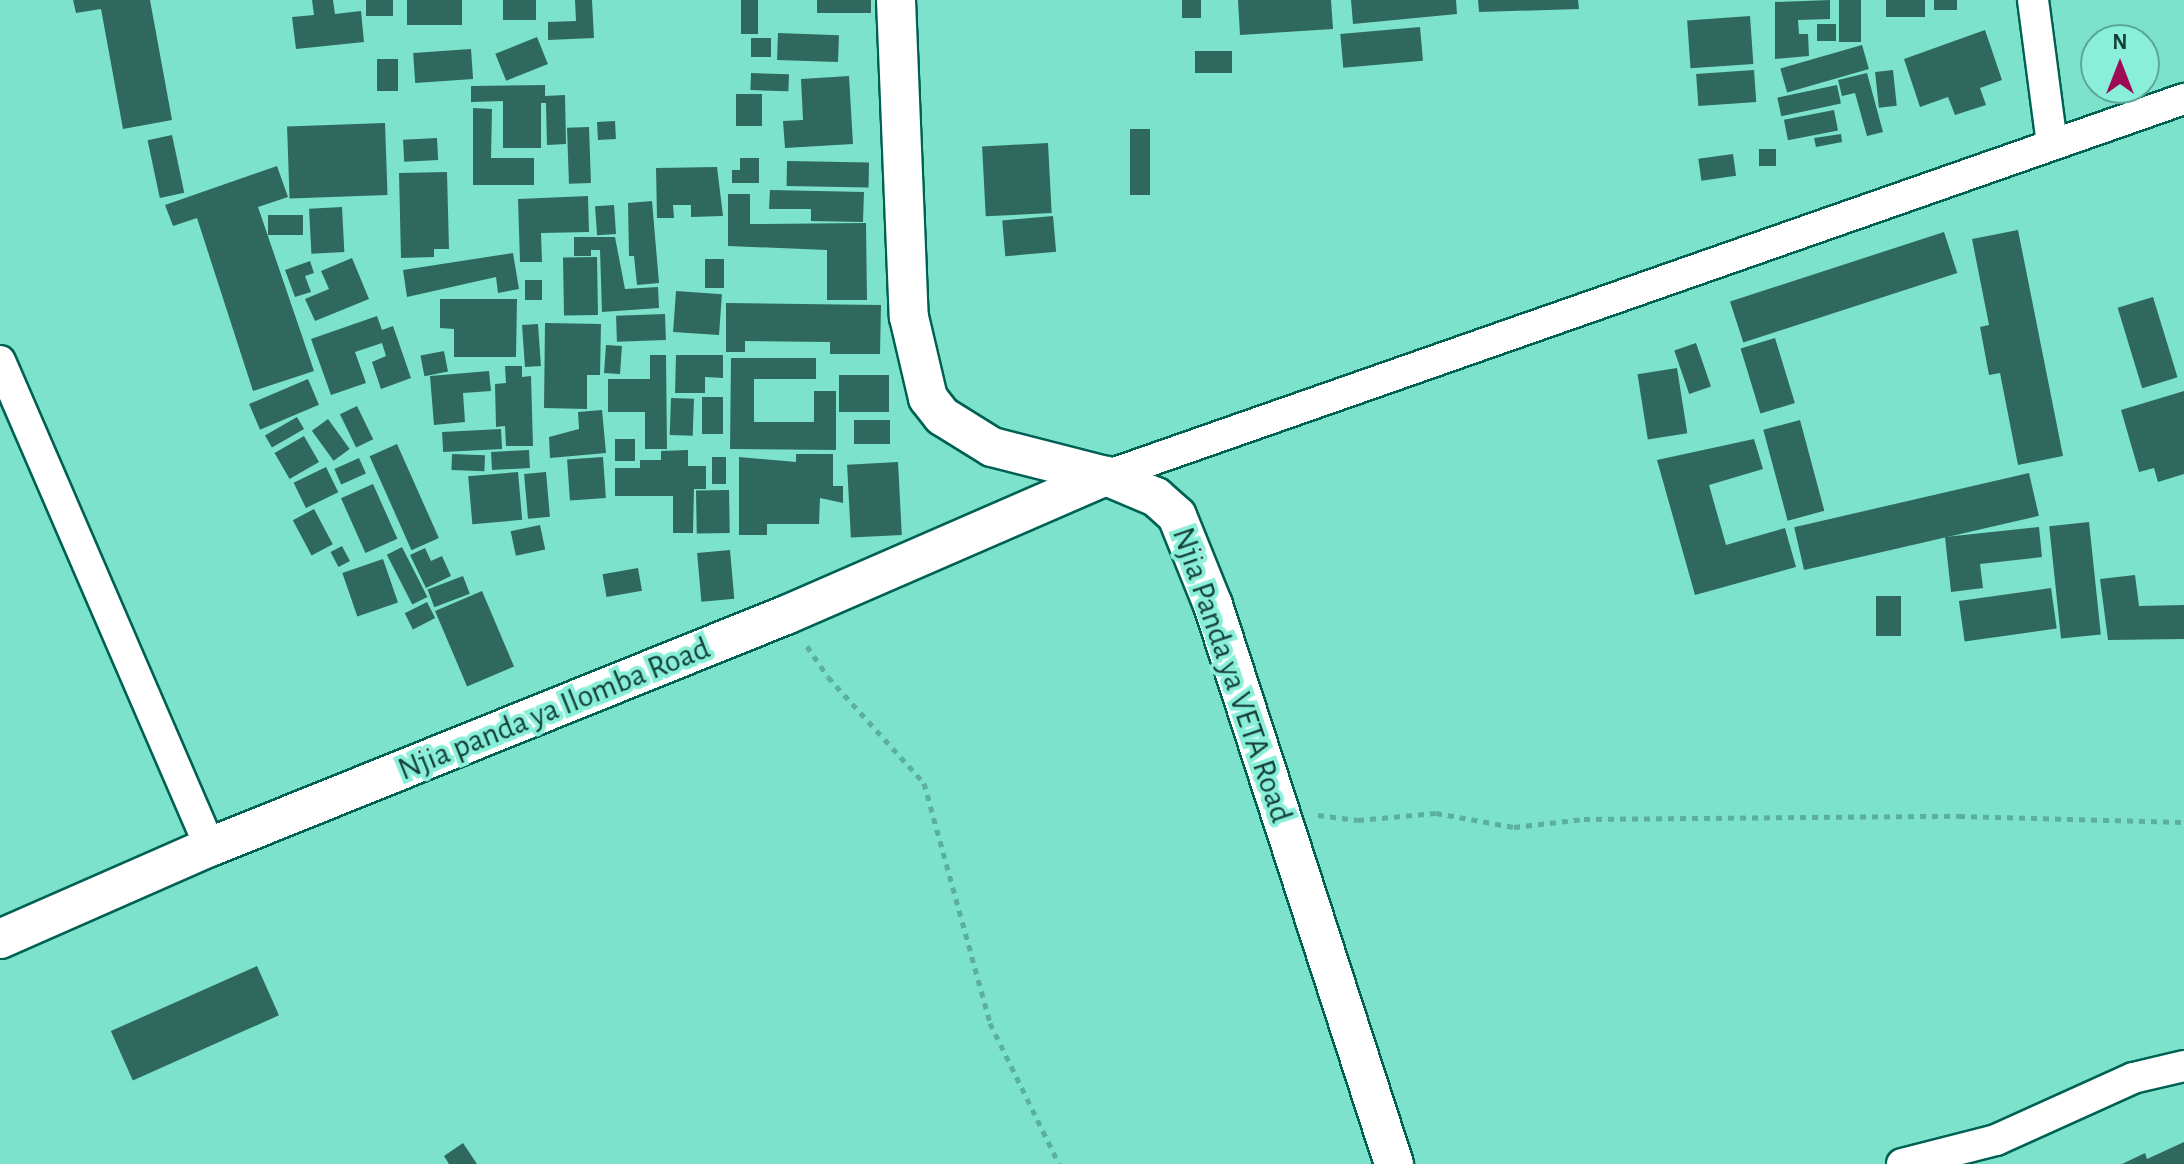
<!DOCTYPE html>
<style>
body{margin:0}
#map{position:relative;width:2184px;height:1164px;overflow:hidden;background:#7ce2cc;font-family:"Alegreya Sans",sans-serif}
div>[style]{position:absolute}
.building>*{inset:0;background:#2f695d;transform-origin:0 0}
.path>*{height:5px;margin-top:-2.5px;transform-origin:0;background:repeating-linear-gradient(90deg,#5baf9d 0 6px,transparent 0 12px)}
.roads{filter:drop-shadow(2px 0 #006153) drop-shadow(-2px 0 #006153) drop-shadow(0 2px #006153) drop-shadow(0 -2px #006153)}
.minor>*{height:30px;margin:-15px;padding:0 15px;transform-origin:15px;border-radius:15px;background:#fff}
.tertiary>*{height:38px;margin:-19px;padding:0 19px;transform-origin:19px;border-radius:19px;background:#fff}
span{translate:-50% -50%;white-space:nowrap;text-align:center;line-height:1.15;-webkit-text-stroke:8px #89efd9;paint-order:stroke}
.street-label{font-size:32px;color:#144037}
.north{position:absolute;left:2080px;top:24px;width:80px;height:80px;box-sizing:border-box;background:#89efd9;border:2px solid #5aa998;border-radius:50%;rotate:0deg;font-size:22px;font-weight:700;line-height:32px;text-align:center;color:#144037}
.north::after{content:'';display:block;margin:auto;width:28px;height:36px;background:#9d0b57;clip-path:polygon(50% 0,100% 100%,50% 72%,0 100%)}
</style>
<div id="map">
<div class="building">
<div style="clip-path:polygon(73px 0,150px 0,172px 120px,123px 129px,101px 9px,76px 13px)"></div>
<div style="clip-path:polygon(312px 0,333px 0,335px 14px,361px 11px,364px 42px,296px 49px,292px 17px,314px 15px)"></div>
<div style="left:366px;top:0;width:27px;height:16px"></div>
<div style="left:407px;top:0;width:55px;height:25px"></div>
<div style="left:503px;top:0;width:33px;height:20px"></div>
<div style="clip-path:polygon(575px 0,592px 0,594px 38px,548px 40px,548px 22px,576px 21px)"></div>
<div style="left:741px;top:0;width:17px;height:34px"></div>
<div style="left:817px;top:0;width:54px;height:13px"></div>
<div style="left:1182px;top:0;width:19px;height:18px"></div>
<div style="clip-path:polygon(1238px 0,1331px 0,1333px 29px,1240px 35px)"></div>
<div style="clip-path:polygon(1351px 0,1456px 0,1457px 14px,1353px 24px)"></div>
<div style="clip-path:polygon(1478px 0,1578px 0,1579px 9px,1479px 12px)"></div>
<div style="clip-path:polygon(1830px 0,1830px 19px,1798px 20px,1799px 34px,1808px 34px,1809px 56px,1775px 59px,1775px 2px)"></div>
<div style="left:1839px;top:0;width:22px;height:42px"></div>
<div style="left:1886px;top:0;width:39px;height:17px"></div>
<div style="left:1934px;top:0;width:23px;height:10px"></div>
<div style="left:1750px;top:16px;width:48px;height:63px;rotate:86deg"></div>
<div style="left:1817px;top:24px;width:19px;height:17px"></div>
<div style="left:1420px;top:27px;width:34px;height:80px;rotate:85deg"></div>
<div style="clip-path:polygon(1985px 30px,2002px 80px,1980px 88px,1986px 105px,1955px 115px,1948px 97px,1920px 107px,1904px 59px)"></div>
<div style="left:778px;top:33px;width:61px;height:27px;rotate:2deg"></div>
<div style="left:537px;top:37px;width:29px;height:45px;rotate:68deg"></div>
<div style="left:751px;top:38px;width:20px;height:19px"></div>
<div style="left:1862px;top:45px;width:25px;height:85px;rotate:74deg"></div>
<div style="left:471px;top:49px;width:30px;height:58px;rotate:86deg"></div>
<div style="left:1195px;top:51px;width:37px;height:22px"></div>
<div style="left:377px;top:59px;width:21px;height:32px"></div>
<div style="left:1754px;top:70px;width:32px;height:58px;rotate:86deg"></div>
<div style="left:1893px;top:70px;width:36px;height:18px;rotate:84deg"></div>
<div style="left:751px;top:73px;width:38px;height:17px;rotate:2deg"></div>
<div style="clip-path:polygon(1867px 73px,1883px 132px,1867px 136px,1855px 93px,1842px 96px,1838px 80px)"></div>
<div style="clip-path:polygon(849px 76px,853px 144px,785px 148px,783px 121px,803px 120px,801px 79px)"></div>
<div style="clip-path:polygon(545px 85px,545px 96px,565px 95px,566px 144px,547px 145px,546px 103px,541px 103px,541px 148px,503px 148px,503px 101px,471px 102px,471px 86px)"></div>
<div style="left:1837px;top:85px;width:19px;height:61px;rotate:78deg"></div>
<div style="left:762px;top:94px;width:32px;height:26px;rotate:90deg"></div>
<div style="clip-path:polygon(473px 108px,492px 109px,491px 158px,534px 158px,534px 185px,473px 185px)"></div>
<div style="left:1834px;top:110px;width:21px;height:51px;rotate:79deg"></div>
<div style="left:615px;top:121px;width:18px;height:18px;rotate:87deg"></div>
<div style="left:385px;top:123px;width:72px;height:98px;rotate:88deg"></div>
<div style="left:589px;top:127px;width:56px;height:22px;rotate:88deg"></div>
<div style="left:1150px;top:129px;width:66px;height:20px;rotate:90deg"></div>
<div style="clip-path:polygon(1841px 134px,1842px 142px,1816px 147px,1814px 138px)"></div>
<div style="left:172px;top:135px;width:59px;height:25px;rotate:78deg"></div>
<div style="left:437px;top:138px;width:22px;height:34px;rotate:87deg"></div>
<div style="left:1048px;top:143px;width:70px;height:66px;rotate:87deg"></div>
<div style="left:1776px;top:149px;width:17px;height:17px;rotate:90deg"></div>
<div style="left:1733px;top:154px;width:22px;height:35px;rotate:82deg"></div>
<div style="clip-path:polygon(740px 158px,759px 158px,759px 183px,732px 183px,732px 170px,740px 170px)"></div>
<div style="left:787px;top:161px;width:82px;height:25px;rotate:1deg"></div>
<div style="clip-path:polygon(277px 166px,288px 197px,258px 207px,314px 371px,253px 391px,197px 218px,173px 226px,165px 205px)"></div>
<div style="clip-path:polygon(717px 167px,723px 216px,691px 217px,691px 205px,673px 205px,674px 218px,657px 218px,656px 168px)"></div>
<div style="clip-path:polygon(447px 172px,449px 249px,434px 249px,434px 257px,401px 258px,399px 173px)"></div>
<div style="clip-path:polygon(770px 190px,864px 192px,863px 222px,811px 221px,811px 209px,769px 209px)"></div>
<div style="clip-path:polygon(728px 194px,750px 194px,750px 224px,866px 223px,867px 300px,827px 300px,827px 250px,728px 246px)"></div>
<div style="clip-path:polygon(588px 196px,589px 232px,541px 233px,542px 262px,520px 262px,518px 199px)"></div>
<div style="clip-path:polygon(652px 201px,659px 283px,637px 285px,634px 256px,629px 256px,628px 203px)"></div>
<div style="left:614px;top:205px;width:29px;height:19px;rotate:86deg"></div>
<div style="left:342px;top:207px;width:45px;height:33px;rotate:87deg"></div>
<div style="left:268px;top:215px;width:35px;height:20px"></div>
<div style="left:1053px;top:216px;width:36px;height:51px;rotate:85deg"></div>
<div style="clip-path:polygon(2018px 230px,2063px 456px,2018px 465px,2000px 373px,1989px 375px,1980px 327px,1989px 325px,1972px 239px)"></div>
<div style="left:1944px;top:232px;width:43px;height:225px;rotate:72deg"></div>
<div style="clip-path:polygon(574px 237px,615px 237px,625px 289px,658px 287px,659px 308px,602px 312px,600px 250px,591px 250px,591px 256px,574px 256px)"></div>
<div style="clip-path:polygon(513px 253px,519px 289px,498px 293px,496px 277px,407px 297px,403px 270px)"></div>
<div style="left:597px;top:257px;width:58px;height:34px;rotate:89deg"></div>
<div style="clip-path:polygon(352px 258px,369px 299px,315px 321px,305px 299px,329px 289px,321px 271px)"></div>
<div style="left:705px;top:259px;width:19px;height:29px"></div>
<div style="clip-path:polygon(310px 261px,314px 273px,305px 276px,311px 292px,295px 297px,285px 270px)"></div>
<div style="left:525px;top:280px;width:17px;height:20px"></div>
<div style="left:676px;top:291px;width:46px;height:41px;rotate:4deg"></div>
<div style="left:2153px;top:297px;width:84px;height:37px;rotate:73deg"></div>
<div style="clip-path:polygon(440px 299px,517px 299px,516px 357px,454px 357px,454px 329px,440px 328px)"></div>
<div style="clip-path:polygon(726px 303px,881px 305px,880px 354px,830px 354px,830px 342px,745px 341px,745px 352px,726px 352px)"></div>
<div style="left:665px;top:314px;width:26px;height:49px;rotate:88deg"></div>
<div style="clip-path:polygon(377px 316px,382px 330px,393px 326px,411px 378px,381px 389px,372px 362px,386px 356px,382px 343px,355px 352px,366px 383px,331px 395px,311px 339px)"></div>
<div style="clip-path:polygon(545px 323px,601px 324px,600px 375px,587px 375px,587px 409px,544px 408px)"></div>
<div style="left:538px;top:324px;width:42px;height:16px;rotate:86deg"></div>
<div style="left:1775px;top:338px;width:68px;height:36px;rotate:73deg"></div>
<div style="left:1696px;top:343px;width:46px;height:23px;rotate:71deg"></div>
<div style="left:606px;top:345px;width:16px;height:28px;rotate:4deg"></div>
<div style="left:444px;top:351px;width:21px;height:24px;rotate:79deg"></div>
<div style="clip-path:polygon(650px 355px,666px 355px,667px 449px,645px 449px,645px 412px,608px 412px,608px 379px,650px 379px)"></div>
<div style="clip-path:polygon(676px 355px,723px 355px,723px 378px,705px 377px,705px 393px,675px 393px)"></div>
<div style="clip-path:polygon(731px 358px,816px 358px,816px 379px,754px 379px,754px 422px,814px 422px,814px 391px,836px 391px,836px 450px,730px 449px)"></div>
<div style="clip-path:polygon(505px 366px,522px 366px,522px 377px,531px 376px,533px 446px,506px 446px,505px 426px,496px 427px,495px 384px,506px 383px)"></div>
<div style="left:1677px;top:368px;width:66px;height:40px;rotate:81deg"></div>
<div style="clip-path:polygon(489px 371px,491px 391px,463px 393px,465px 422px,434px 425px,430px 376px)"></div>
<div style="left:839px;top:375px;width:50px;height:37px"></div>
<div style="left:308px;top:379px;width:28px;height:64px;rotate:67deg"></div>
<div style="clip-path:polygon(2184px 391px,2184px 474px,2158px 482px,2154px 468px,2139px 472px,2121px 410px)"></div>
<div style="left:702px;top:397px;width:21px;height:37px"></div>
<div style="left:671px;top:398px;width:23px;height:37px;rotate:2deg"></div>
<div style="left:357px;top:406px;width:37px;height:19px;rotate:64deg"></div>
<div style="clip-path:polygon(602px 410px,606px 453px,550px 458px,549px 437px,579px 429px,578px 412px)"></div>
<div style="left:297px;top:417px;width:14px;height:37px;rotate:60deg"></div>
<div style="left:328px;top:419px;width:37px;height:20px;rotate:54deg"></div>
<div style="left:854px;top:420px;width:36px;height:24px"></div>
<div style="left:1800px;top:420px;width:94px;height:38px;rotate:75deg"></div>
<div style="left:501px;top:429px;width:20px;height:59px;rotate:87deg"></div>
<div style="left:304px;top:436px;width:30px;height:34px;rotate:60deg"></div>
<div style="left:615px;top:439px;width:20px;height:22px"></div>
<div style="clip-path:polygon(1754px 439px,1763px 469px,1709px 485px,1726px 545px,1785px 528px,1796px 567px,1695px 595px,1657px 460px)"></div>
<div style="left:397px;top:444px;width:103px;height:30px;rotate:66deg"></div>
<div style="left:529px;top:450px;width:18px;height:38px;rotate:87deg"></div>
<div style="clip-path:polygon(688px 450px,688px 466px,706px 466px,706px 489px,694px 489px,693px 533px,673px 533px,673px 496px,615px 496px,615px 468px,640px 468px,640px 460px,661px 460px,661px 451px)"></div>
<div style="left:452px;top:454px;width:33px;height:16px;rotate:2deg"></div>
<div style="clip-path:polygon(796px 454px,833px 454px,833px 486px,843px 486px,843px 503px,820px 498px,819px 524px,767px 524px,767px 535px,739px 535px,739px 457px,796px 462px)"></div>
<div style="left:603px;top:457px;width:41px;height:36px;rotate:86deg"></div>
<div style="left:712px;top:457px;width:14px;height:27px"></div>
<div style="left:359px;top:458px;width:17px;height:27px;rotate:66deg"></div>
<div style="left:898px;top:462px;width:73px;height:51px;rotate:87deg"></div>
<div style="left:326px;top:467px;width:28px;height:36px;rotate:64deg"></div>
<div style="left:518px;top:472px;width:48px;height:50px;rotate:85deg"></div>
<div style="left:546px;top:472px;width:45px;height:22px;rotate:85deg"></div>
<div style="left:2029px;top:473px;width:44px;height:241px;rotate:77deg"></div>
<div style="left:373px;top:484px;width:60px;height:35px;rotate:66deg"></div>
<div style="left:729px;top:490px;width:43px;height:33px;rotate:89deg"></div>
<div style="left:314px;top:509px;width:40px;height:24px;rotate:62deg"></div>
<div style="left:2089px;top:522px;width:113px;height:40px;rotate:84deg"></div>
<div style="left:540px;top:525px;width:25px;height:30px;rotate:78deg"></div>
<div style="clip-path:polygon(2039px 527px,2042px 557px,1980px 564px,1983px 588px,1951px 592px,1945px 537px)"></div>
<div style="left:342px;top:546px;width:17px;height:13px;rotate:62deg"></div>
<div style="left:402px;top:547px;width:56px;height:17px;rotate:63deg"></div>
<div style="clip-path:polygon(425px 548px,431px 561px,442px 556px,451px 576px,426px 588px,410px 555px)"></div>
<div style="left:730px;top:550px;width:49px;height:33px;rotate:85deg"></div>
<div style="left:383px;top:559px;width:46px;height:43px;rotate:71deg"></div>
<div style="left:638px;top:568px;width:23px;height:36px;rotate:80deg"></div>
<div style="clip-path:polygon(2135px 575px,2139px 606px,2184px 605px,2184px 639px,2108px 640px,2100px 579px)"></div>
<div style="left:463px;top:576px;width:19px;height:38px;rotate:69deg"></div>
<div style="left:2051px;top:588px;width:41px;height:93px;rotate:82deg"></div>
<div style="left:482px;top:591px;width:82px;height:51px;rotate:67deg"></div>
<div style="left:1876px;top:596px;width:25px;height:40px"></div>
<div style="left:427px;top:602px;width:18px;height:25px;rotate:63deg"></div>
<div style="left:257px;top:966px;width:54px;height:160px;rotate:66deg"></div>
<div style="clip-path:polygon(2184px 1142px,2184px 1164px,2122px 1164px,2145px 1153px,2147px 1159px)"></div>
<div style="clip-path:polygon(463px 1143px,477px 1164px,449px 1164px,444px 1156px)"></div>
</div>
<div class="path">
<div style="left:807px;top:646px;width:37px;rotate:56deg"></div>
<div style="left:828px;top:677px;width:143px;rotate:47.8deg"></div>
<div style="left:924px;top:783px;width:249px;rotate:74.6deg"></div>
<div style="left:990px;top:1023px;width:157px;rotate:63.9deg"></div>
<div style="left:1318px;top:815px;width:40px;rotate:7.1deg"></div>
<div style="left:1358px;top:820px;width:78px;rotate:-5.1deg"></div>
<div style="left:1436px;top:813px;width:79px;rotate:10.2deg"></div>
<div style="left:1514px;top:827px;width:70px;rotate:-6.5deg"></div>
<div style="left:1584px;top:819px;width:375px;rotate:-0.5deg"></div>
<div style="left:1959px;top:816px;width:225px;rotate:1.5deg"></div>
</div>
<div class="roads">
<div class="minor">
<div style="left:2033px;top:0;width:145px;rotate:82.5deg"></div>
<div style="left:0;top:361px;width:529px;rotate:66.63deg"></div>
<div style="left:1106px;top:476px;width:1142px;rotate:-19.28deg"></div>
<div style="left:1902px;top:1164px;width:97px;rotate:-14.3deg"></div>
<div style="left:1996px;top:1140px;width:150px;rotate:-24.3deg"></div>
<div style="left:2133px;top:1078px;width:52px;rotate:-13.2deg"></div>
</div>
<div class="tertiary">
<div style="left:896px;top:0;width:317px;rotate:87.7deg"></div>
<div style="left:909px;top:317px;width:83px;rotate:76.8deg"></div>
<div style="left:928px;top:398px;width:23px;rotate:52deg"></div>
<div style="left:942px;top:416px;width:59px;rotate:31.8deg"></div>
<div style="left:992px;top:447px;width:118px;rotate:14.3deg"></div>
<div style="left:1106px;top:476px;width:54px;rotate:22.8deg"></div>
<div style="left:1156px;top:497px;width:28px;rotate:42deg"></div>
<div style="left:1177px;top:516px;width:96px;rotate:68deg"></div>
<div style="left:1213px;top:605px;width:588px;rotate:72.06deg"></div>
<div style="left:0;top:939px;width:229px;rotate:-23.7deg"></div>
<div style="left:210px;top:847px;width:621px;rotate:-21.94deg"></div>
<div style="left:786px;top:615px;width:349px;rotate:-23.5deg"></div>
</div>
</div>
<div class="street-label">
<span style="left:1232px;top:675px;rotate:71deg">Njia Panda ya VETA Road</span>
<span style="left:554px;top:709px;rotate:-22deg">Njia panda ya Ilomba Road</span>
</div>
<div class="north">N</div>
</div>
